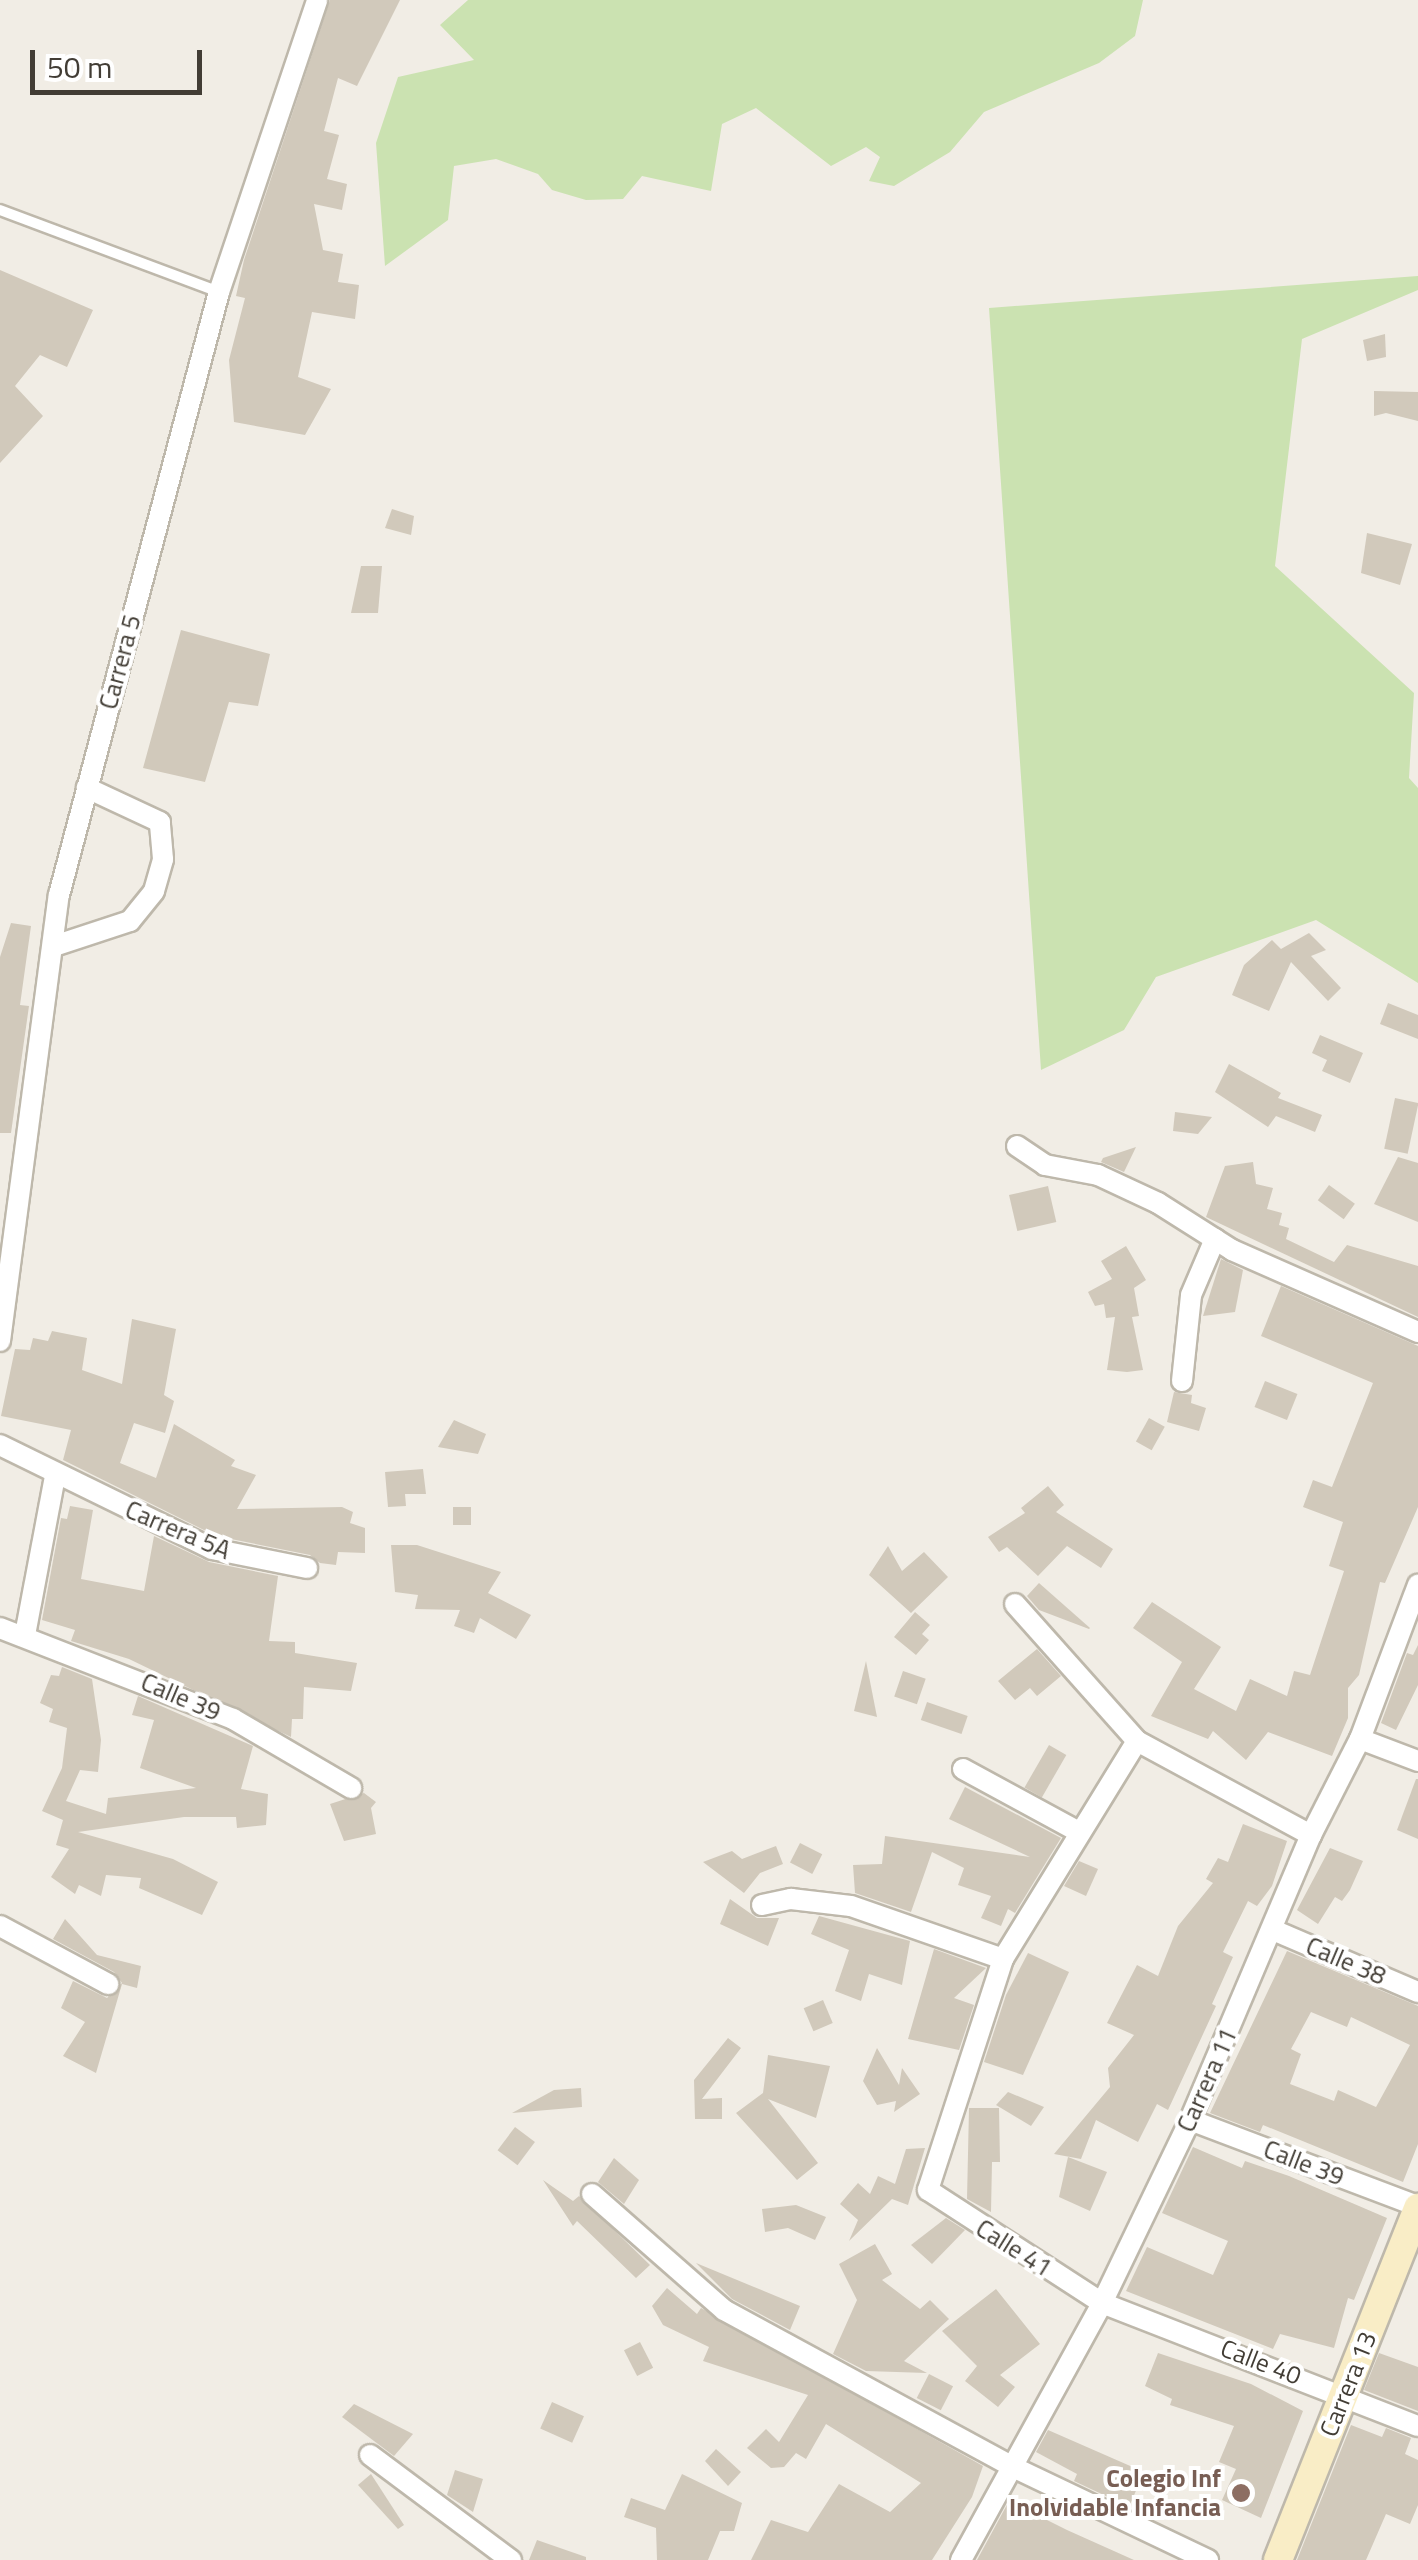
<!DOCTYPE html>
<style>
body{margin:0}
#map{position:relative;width:1418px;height:2560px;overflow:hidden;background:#f1ede5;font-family:"Titillium Web",sans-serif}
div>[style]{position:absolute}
.green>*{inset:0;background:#cbe2b1}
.building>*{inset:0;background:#d1c9bb;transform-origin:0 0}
.roads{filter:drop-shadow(2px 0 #beb8ab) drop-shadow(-2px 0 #beb8ab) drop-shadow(0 2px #beb8ab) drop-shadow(0 -2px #beb8ab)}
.lane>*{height:10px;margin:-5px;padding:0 5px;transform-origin:5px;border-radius:5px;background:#fff}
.street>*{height:20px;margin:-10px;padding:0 10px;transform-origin:10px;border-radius:10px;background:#fff}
.secondary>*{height:28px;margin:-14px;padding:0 14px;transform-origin:14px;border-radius:14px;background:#f9edc6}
.dots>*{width:28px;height:28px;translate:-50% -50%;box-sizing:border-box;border:5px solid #fff;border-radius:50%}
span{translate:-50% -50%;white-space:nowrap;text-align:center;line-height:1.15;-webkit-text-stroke:8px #fff;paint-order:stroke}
.street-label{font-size:25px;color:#423d35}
.education-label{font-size:25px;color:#785e54;font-weight:700}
.right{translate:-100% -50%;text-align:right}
.scale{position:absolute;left:30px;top:50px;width:172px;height:45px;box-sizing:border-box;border:5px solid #423d35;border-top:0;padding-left:12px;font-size:30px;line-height:35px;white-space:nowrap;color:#423d35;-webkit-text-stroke:8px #fff;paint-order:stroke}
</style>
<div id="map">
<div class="green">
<div style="clip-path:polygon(468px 0,1143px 0,1135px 36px,1099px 63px,984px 112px,950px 152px,894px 186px,869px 181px,880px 157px,866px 147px,831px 166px,756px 108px,722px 124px,711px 191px,642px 176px,623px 199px,586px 200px,552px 190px,538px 174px,496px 159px,454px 166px,448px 220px,385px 266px,376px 143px,398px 77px,474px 60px,440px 25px)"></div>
<div style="clip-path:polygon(1418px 276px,1418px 290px,1302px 339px,1275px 566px,1414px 693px,1409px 778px,1418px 788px,1418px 983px,1316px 920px,1156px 977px,1124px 1030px,1041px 1070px,989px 308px)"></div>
</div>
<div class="building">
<div style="clip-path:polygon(330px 0,400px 0,357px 86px,338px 78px,324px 131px,339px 135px,327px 179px,347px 184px,342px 210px,314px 204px,323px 250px,343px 254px,338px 282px,359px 285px,355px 319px,312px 312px,298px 377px,331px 389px,305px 435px,234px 422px,229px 360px,245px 298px,236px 296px,244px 260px)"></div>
<div style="clip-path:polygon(0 270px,93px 310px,67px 367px,40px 355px,15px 386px,43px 416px,0 463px)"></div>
<div style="clip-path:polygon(1385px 334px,1386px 357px,1367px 361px,1363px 340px)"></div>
<div style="clip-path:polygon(1374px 391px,1418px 392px,1418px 421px,1386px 413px,1374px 416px)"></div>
<div style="clip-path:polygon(392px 509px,414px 516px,411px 535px,385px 528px)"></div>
<div style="clip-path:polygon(1367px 533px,1412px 544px,1400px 585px,1361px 573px)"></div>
<div style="clip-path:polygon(361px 566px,382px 566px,378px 613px,351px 613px)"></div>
<div style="clip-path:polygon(181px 630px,270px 654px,258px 706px,229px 702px,205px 782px,143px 768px)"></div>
<div style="clip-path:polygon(11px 923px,31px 926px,20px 1005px,29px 1006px,11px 1133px,0 1133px,0 957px)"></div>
<div style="clip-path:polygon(1309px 933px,1326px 950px,1311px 956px,1341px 988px,1328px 1001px,1291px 962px,1269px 1011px,1232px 995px,1244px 965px,1272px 940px,1281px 949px)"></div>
<div style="clip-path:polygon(1388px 1003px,1418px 1015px,1418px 1039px,1380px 1024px)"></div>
<div style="clip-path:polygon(1320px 1035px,1363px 1053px,1350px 1083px,1322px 1071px,1327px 1060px,1312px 1053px)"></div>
<div style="clip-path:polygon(1229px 1064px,1281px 1093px,1278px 1098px,1322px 1115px,1315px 1132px,1276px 1116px,1268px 1127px,1215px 1092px)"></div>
<div style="left:1395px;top:1098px;width:24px;height:52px;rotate:12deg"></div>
<div style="clip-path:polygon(1175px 1112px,1212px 1117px,1198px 1134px,1173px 1131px)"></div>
<div style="clip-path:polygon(1136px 1147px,1124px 1172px,1101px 1162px,1103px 1158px)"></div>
<div style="clip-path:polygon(1398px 1157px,1418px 1163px,1418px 1222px,1374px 1204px)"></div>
<div style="clip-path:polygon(1253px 1162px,1256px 1184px,1273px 1188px,1267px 1209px,1282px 1213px,1279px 1225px,1289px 1228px,1286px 1239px,1334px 1262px,1347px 1245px,1418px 1266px,1418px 1317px,1206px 1217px,1225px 1166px)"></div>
<div style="left:1329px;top:1185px;width:32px;height:19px;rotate:36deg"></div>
<div style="left:1048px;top:1186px;width:37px;height:40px;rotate:77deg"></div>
<div style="clip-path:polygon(1126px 1246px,1146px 1280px,1134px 1288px,1139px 1316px,1132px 1317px,1143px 1370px,1127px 1372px,1107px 1370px,1115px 1317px,1106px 1318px,1104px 1304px,1095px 1306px,1088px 1292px,1112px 1279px,1101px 1261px)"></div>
<div style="clip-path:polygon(1221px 1259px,1243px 1270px,1235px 1312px,1203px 1316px)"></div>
<div style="clip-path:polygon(1281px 1286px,1418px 1346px,1418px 1507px,1385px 1583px,1380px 1582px,1359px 1675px,1348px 1688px,1348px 1718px,1332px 1756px,1268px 1732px,1246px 1760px,1213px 1731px,1208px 1739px,1151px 1716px,1182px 1662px,1133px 1628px,1152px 1602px,1221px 1647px,1194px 1689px,1236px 1711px,1250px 1679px,1287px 1696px,1294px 1671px,1310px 1675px,1344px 1571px,1329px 1566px,1343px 1522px,1303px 1507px,1313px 1480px,1332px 1487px,1373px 1383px,1261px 1336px)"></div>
<div style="clip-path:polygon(132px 1319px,176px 1329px,164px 1395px,174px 1401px,165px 1433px,134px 1423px,120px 1463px,156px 1478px,174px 1424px,235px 1460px,231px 1466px,256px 1475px,237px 1509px,342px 1507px,353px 1512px,350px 1523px,365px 1528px,365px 1553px,338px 1552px,336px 1565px,320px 1563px,310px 1555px,216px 1536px,63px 1460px,71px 1430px,1px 1416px,15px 1349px,30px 1350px,33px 1338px,48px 1341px,52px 1331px,87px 1338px,82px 1370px,122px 1384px)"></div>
<div style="left:1265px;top:1381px;width:35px;height:28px;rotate:22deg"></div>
<div style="clip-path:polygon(1174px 1392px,1192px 1395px,1191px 1403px,1206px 1408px,1199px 1431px,1167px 1422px)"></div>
<div style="left:1149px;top:1418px;width:18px;height:27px;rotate:29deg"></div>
<div style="clip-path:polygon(454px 1420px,486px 1434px,478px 1454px,438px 1447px)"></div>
<div style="clip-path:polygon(423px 1469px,426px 1494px,405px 1494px,406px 1506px,388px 1507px,385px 1472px)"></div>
<div style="clip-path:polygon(1048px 1486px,1064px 1505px,1056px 1512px,1113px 1549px,1101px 1568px,1067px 1546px,1038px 1576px,1007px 1547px,999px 1552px,988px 1537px,1025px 1513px,1021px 1508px)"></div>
<div style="clip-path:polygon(70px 1506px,93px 1510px,81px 1579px,144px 1591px,154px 1536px,209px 1562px,278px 1576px,269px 1641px,295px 1642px,295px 1653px,357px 1663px,351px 1691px,304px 1687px,303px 1719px,292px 1719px,291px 1737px,129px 1659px,71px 1641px,75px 1630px,42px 1620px,61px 1518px,67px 1519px)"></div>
<div style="left:453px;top:1507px;width:18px;height:18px"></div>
<div style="clip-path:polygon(391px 1545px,417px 1545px,501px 1572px,488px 1593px,531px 1615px,516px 1639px,480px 1618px,474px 1633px,454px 1626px,460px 1610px,415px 1609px,418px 1595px,395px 1592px)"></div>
<div style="clip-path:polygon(888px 1546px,902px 1571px,924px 1552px,948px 1577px,911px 1613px,869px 1575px)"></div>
<div style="clip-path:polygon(1039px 1583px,1090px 1628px,1089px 1629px,1039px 1610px,1027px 1596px)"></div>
<div style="clip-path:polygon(915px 1612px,930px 1625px,922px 1634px,929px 1640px,916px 1655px,894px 1637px)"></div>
<div style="clip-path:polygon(1418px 1645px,1418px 1685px,1396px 1730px,1381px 1723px,1407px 1653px,1413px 1655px)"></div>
<div style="clip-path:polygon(1037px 1649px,1061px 1676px,1037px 1696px,1030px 1688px,1015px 1700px,998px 1681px)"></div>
<div style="clip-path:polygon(866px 1661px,877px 1717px,854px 1711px)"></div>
<div style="clip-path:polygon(62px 1667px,92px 1679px,101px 1740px,98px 1772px,80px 1770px,66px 1801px,106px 1814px,108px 1798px,196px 1788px,140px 1768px,154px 1720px,132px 1715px,138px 1696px,253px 1746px,241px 1789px,268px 1794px,266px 1825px,237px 1828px,236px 1817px,184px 1817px,78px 1832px,173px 1859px,218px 1882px,202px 1915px,139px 1888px,141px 1878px,106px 1875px,101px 1896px,79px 1885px,75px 1894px,51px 1877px,69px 1849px,56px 1845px,63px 1820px,42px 1811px,62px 1768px,67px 1728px,49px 1722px,53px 1709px,40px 1703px,51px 1675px,59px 1676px)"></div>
<div style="left:903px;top:1671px;width:24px;height:27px;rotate:19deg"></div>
<div style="left:927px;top:1702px;width:43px;height:19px;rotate:19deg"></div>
<div style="left:1049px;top:1745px;width:20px;height:49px;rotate:30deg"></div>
<div style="clip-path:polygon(1416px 1779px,1418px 1779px,1418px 1839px,1397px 1830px)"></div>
<div style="clip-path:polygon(965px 1787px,1061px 1838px,1015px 1913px,1008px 1909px,1001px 1926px,981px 1918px,991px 1896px,958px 1885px,964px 1868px,932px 1852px,911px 1912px,855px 1893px,853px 1865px,882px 1864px,885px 1836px,1030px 1857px,949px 1819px)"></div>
<div style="clip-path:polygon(364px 1793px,376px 1802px,371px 1808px,376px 1834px,344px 1841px,330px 1804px)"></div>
<div style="clip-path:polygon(1243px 1824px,1287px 1841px,1272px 1886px,1257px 1906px,1248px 1901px,1223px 1952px,1233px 1957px,1212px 2004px,1216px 2006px,1168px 2110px,1157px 2104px,1138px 2142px,1096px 2120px,1081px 2159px,1054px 2154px,1110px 2087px,1108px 2068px,1134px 2035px,1107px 2023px,1137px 1965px,1158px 1976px,1178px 1926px,1213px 1883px,1206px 1879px,1218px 1858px,1228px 1862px)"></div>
<div style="left:800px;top:1843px;width:25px;height:22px;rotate:27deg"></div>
<div style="clip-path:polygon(776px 1846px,783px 1864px,760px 1873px,744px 1893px,703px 1862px,732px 1851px,742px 1859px)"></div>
<div style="clip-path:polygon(1330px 1848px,1363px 1861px,1350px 1890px,1342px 1901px,1335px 1897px,1318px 1924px,1297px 1910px)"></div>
<div style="clip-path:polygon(1079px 1861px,1098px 1869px,1086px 1896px,1064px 1886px)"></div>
<div style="clip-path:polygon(730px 1899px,757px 1918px,779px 1918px,768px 1946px,720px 1924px)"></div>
<div style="clip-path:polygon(819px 1916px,910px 1941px,902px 1985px,869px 1974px,861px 2001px,835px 1991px,849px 1950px,811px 1934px)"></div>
<div style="clip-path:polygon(65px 1919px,97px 1955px,141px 1966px,137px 1988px,122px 1984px,96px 2073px,63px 2056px,85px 2022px,61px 2008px,73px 1981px,107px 1998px,122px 1983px,114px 1972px,53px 1939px)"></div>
<div style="clip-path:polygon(934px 1949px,986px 1968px,954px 1998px,974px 2005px,959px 2050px,908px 2039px)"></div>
<div style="clip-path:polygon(evenodd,1287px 1951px,1418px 2006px,1418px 2144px,1403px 2182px,1263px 2125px,1260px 2132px,1210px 2113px,1287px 1951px,1311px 2012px,1347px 2027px,1351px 2017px,1410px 2045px,1376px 2107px,1338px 2090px,1334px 2101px,1290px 2084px,1301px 2054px,1291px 2049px,1311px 2012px)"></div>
<div style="clip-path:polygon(1028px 1953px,1069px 1972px,1023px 2075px,984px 2062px,1006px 1995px)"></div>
<div style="left:823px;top:2000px;width:25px;height:21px;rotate:67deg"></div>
<div style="clip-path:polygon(728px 2038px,741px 2048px,702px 2099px,722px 2098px,722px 2119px,695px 2119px,694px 2080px)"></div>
<div style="clip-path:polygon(877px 2048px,899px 2085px,902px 2068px,920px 2094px,894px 2112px,896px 2101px,877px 2105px,863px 2081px)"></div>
<div style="clip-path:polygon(768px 2055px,830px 2066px,816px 2118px,768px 2099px,818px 2163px,797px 2180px,736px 2113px,763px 2093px)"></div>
<div style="clip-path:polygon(581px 2088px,582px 2107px,512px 2113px,554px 2090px)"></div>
<div style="clip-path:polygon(1008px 2092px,1044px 2107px,1031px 2126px,996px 2105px)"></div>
<div style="clip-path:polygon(969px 2108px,999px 2108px,1000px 2162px,992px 2162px,991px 2212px,967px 2199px)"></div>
<div style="left:515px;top:2127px;width:25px;height:29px;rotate:37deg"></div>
<div style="clip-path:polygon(1193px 2147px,1242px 2168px,1245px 2161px,1289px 2176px,1387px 2218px,1354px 2300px,1348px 2298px,1334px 2348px,1280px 2334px,1273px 2349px,1126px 2291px,1147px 2247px,1213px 2275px,1228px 2241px,1162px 2213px)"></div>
<div style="clip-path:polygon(925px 2148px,908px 2205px,892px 2199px,849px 2241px,858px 2220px,840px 2204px,858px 2183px,870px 2194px,878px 2176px,895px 2184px,906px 2149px)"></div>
<div style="clip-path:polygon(1068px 2157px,1107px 2172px,1090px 2211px,1059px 2197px)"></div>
<div style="clip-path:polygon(614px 2158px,639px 2180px,624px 2204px,598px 2182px)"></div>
<div style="clip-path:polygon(543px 2180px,573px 2201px,579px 2196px,650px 2265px,636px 2278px,577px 2221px,573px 2226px)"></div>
<div style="clip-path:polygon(796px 2205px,826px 2217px,815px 2240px,788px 2228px,765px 2232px,762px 2209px)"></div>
<div style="clip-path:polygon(946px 2218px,965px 2230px,932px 2264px,911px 2245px)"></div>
<div style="clip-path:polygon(875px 2244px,892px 2274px,882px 2280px,920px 2309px,930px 2300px,949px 2319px,904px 2361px,927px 2373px,866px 2371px,833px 2354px,857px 2300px,839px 2264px)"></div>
<div style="clip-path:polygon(696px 2263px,800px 2306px,790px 2330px,732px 2299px)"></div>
<div style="clip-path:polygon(667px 2288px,697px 2314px,701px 2308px,983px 2466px,972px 2497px,932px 2560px,751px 2560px,771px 2520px,808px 2532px,839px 2484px,890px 2512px,921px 2483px,826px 2424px,806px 2459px,796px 2453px,784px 2467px,771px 2468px,747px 2448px,766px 2429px,779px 2442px,808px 2395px,703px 2361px,709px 2347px,663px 2325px,652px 2306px)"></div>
<div style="clip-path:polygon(996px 2289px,1040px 2344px,1000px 2375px,1015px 2387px,998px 2407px,965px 2381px,977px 2366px,942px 2331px)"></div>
<div style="left:640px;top:2342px;width:29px;height:18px;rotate:63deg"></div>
<div style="clip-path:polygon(1158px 2353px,1251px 2384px,1303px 2411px,1261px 2518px,1222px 2500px,1236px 2469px,1219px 2462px,1234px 2426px,1170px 2405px,1172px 2399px,1145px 2386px)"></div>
<div style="clip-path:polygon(1379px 2353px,1418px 2367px,1418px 2411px,1364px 2390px)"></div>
<div style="left:929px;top:2374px;width:27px;height:27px;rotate:27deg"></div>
<div style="left:552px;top:2402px;width:35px;height:29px;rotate:24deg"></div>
<div style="clip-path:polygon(354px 2404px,413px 2434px,394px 2456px,342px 2417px)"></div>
<div style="clip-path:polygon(1351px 2425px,1382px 2437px,1386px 2428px,1411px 2438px,1405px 2454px,1418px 2460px,1418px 2505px,1410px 2524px,1386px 2514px,1366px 2560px,1297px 2560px)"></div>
<div style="clip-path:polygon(1048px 2430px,1144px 2472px,1129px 2507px,1074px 2481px,1077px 2474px,1036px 2452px)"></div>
<div style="clip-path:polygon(716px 2449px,741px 2472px,728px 2486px,705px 2461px)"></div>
<div style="clip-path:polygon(455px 2470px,483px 2479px,473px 2512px,447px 2495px)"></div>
<div style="clip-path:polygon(371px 2474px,404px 2525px,398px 2529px,358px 2485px)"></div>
<div style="clip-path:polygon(682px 2474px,742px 2503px,734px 2531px,720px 2531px,708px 2560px,657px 2560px,656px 2528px,624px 2517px,631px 2498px,665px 2510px)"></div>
<div style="clip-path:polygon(1009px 2501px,1067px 2530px,1134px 2560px,977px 2560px)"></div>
<div style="clip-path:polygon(537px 2540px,586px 2557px,586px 2560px,529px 2560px)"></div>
</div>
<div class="roads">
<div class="lane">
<div style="left:0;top:210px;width:234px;rotate:20.5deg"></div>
</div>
<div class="street">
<div style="left:54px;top:946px;width:80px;rotate:-18.2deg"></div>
<div style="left:130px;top:921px;width:38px;rotate:-51deg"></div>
<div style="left:154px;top:891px;width:33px;rotate:-74deg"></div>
<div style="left:163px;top:859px;width:37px;rotate:-95deg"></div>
<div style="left:160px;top:822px;width:81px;rotate:-155deg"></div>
<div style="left:1017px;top:1146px;width:34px;rotate:34deg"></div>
<div style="left:1045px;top:1165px;width:54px;rotate:10.7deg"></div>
<div style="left:1098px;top:1175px;width:66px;rotate:25deg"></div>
<div style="left:1158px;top:1203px;width:88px;rotate:32.4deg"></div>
<div style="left:1232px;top:1250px;width:203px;rotate:23.8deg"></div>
<div style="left:0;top:1341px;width:450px;rotate:-82.5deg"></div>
<div style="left:59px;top:895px;width:624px;rotate:-75.14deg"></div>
<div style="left:219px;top:292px;width:308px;rotate:-71.4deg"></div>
<div style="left:1182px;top:1381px;width:86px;rotate:-84deg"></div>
<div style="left:1191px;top:1295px;width:61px;rotate:-66.8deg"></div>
<div style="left:0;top:1445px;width:236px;rotate:26.1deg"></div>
<div style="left:212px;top:1549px;width:97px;rotate:11.3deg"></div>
<div style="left:1015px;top:1604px;width:183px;rotate:48.3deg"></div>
<div style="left:1137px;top:1741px;width:198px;rotate:28.4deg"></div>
<div style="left:0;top:1628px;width:250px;rotate:21.3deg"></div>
<div style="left:233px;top:1719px;width:137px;rotate:30.3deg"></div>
<div style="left:25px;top:1635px;width:162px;rotate:-79.3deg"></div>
<div style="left:1360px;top:1739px;width:62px;rotate:20.8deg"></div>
<div style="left:1137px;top:1741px;width:256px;rotate:121.6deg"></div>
<div style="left:1003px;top:1959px;width:243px;rotate:108deg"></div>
<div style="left:928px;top:2190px;width:207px;rotate:33deg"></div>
<div style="left:1102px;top:2303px;width:339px;rotate:21.3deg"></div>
<div style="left:963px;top:1769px;width:132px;rotate:28.5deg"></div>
<div style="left:762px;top:1905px;width:30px;rotate:-12deg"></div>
<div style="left:791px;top:1899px;width:60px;rotate:6.7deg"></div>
<div style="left:851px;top:1906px;width:161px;rotate:19.2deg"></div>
<div style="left:0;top:1926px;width:123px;rotate:28.2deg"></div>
<div style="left:1273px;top:1930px;width:158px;rotate:23.2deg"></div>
<div style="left:1190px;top:2120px;width:244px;rotate:20.7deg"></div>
<div style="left:592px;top:2194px;width:176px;rotate:41.3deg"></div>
<div style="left:724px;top:2310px;width:331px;rotate:28.5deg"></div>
<div style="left:1015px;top:2468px;width:214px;rotate:25.5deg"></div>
<div style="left:370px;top:2455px;width:176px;rotate:36.7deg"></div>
<div style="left:961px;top:2560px;width:293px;rotate:-61.2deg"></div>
<div style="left:1102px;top:2303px;width:203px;rotate:-64.3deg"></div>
<div style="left:1190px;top:2120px;width:310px;rotate:-67deg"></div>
<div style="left:1311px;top:1835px;width:108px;rotate:-63deg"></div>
<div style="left:1360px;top:1739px;width:165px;rotate:-69.4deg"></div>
</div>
<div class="secondary">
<div style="left:1278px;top:2560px;width:379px;rotate:-68.3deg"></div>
</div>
</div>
<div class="dots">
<div style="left:1241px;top:2493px;background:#8d6e63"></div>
</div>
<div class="street-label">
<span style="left:120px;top:662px;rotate:-75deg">Carrera 5</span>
<span style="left:178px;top:1530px;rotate:23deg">Carrera 5A</span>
<span style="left:181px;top:1697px;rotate:23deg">Calle 39</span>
<span style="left:1346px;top:1961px;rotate:23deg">Calle 38</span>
<span style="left:1207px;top:2080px;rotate:-66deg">Carrera 11</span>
<span style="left:1304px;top:2163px;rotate:21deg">Calle 39</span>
<span style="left:1014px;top:2248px;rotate:32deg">Calle 41</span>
<span style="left:1261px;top:2362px;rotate:21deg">Calle 40</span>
<span style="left:1348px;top:2384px;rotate:-68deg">Carrera 13</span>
</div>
<div class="education-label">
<span class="right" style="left:1221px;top:2493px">Colegio Inf<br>Inolvidable Infancia</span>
</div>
<div class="scale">50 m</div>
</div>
